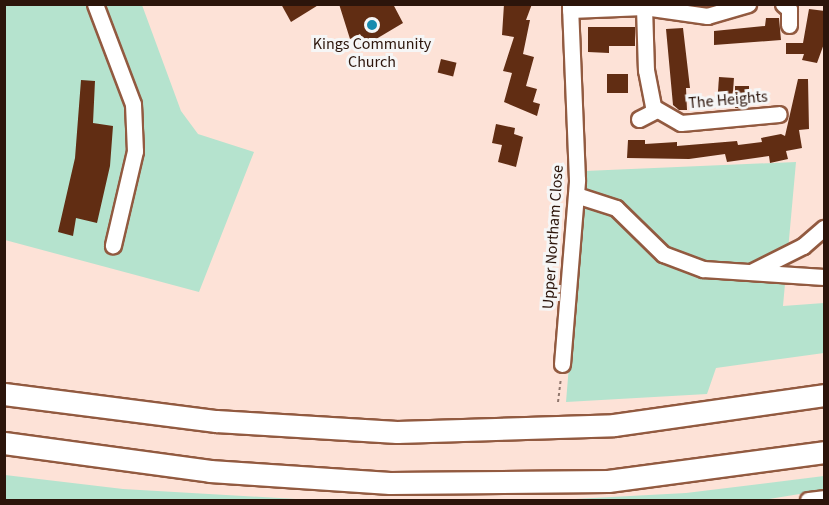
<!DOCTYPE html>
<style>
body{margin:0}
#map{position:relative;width:829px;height:505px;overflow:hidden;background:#fde2d7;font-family:"Source Sans 3",sans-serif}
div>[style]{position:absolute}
.green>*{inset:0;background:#b5e3ce}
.building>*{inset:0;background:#612d13;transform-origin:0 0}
.path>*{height:2px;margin-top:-1px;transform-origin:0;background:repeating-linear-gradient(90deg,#90776d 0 3px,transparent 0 6px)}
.roads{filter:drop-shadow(2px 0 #925a40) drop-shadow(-2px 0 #925a40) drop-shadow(0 2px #925a40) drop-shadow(0 -2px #925a40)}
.minor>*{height:15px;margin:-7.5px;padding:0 7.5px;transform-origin:7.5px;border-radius:7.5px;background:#fff}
.highway>*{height:21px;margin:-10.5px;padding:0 10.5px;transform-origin:10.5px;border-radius:10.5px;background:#fff}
.dots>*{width:16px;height:16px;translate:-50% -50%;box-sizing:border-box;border:3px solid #f6f6f6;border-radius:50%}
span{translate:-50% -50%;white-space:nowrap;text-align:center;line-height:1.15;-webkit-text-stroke:6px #f6f6f6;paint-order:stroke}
.poi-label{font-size:16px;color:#2c150b}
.street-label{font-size:16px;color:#2c150b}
.frame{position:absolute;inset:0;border:6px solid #2c150b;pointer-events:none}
</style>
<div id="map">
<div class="green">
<div style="clip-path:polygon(4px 5px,142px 5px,181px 111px,198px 134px,254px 152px,199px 292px,5px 240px)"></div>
<div style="clip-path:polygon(796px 162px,783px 306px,824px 303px,824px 353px,716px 368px,707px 394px,566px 402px,585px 171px)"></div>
<div style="clip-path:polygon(5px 475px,123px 489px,296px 499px,520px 500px,5px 500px)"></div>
<div style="clip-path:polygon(824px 476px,824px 490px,763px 500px,556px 500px,686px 493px)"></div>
</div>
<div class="building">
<div style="clip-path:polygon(281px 4px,320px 4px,291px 22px)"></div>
<div style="clip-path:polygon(339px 4px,393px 4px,403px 23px,366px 45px,360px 34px,350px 39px)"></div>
<div style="clip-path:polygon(504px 4px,532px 4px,526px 20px,530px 20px,523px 54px,534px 57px,526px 86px,537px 89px,533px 102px,540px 104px,537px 116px,504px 102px,512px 73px,503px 71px,514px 37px,502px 35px)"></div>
<div style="clip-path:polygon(809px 9px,825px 11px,825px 41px,817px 63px,802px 60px,804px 54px,786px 54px,786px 43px,803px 43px)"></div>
<div style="clip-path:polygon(766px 18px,779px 18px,781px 40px,714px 45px,714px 31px,765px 26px)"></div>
<div style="clip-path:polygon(588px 27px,635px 27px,635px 46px,609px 46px,609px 53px,588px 52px)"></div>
<div style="clip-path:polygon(683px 28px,690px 88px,686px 88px,687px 110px,679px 110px,673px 105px,666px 29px)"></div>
<div style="left:441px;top:59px;width:16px;height:14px;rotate:14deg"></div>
<div style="left:607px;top:74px;width:21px;height:19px"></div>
<div style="left:719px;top:77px;width:15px;height:16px;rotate:4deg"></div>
<div style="clip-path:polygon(798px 79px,808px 79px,809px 129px,799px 130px,802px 148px,786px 151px,788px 159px,770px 163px,769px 156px,727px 162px,725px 154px,689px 159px,627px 158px,628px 140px,645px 140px,645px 144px,677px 142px,677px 146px,737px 141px,738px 145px,762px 142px,761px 138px,781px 134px,785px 136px)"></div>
<div style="clip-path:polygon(81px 80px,95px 81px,93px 123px,113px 126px,110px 166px,97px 223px,76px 218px,73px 236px,58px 232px,75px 158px)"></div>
<div style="left:735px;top:86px;width:14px;height:22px"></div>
<div style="clip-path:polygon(496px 124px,515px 128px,514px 134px,523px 137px,516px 167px,498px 162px,502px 145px,492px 143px)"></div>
</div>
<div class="path">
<div style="left:558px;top:402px;width:24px;rotate:-83deg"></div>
</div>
<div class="roads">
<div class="minor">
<div style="left:95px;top:4px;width:107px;rotate:69.2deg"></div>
<div style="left:133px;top:104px;width:47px;rotate:87.6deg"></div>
<div style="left:135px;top:151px;width:97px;rotate:103.2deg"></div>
<div style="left:783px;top:4px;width:8px;rotate:40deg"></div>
<div style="left:789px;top:9px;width:16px;rotate:90deg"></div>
<div style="left:644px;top:7px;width:63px;rotate:88.2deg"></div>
<div style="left:646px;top:70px;width:38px;rotate:79deg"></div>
<div style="left:653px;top:107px;width:32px;rotate:30deg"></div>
<div style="left:681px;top:123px;width:98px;rotate:-5.2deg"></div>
<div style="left:570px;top:10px;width:74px;rotate:-2.3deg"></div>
<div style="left:644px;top:7px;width:64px;rotate:8.1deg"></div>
<div style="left:707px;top:16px;width:43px;rotate:-16.3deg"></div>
<div style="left:639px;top:119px;width:20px;rotate:-27deg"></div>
<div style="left:576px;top:195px;width:42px;rotate:18deg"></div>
<div style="left:616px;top:208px;width:66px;rotate:44.4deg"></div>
<div style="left:663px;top:254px;width:43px;rotate:20.6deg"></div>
<div style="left:703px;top:269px;width:121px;rotate:3.8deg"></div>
<div style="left:751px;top:272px;width:58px;rotate:-26.6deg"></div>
<div style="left:803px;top:246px;width:28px;rotate:-41deg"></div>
<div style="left:562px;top:364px;width:185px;rotate:-85.3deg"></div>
<div style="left:577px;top:180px;width:176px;rotate:-92.3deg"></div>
<div style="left:808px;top:500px;width:16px;rotate:-7deg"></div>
</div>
<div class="highway">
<div style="left:4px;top:394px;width:214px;rotate:7.3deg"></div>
<div style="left:216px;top:421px;width:181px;rotate:3.5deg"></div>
<div style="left:397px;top:432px;width:217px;rotate:-1.8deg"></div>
<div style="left:614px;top:425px;width:212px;rotate:-8.1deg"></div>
<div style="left:4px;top:443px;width:208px;rotate:7.7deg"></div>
<div style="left:210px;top:471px;width:180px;rotate:3.8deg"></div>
<div style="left:390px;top:483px;width:218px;rotate:-0.5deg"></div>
<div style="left:608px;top:481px;width:218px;rotate:-7.6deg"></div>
</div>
</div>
<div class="dots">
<div style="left:372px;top:25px;background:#168baf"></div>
</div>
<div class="poi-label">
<span style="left:372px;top:53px">Kings Community<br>Church</span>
</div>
<div class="street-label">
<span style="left:728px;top:100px;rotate:-5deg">The Heights</span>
<span style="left:553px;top:237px;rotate:-86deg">Upper Northam Close</span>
</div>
<div class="frame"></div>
</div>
